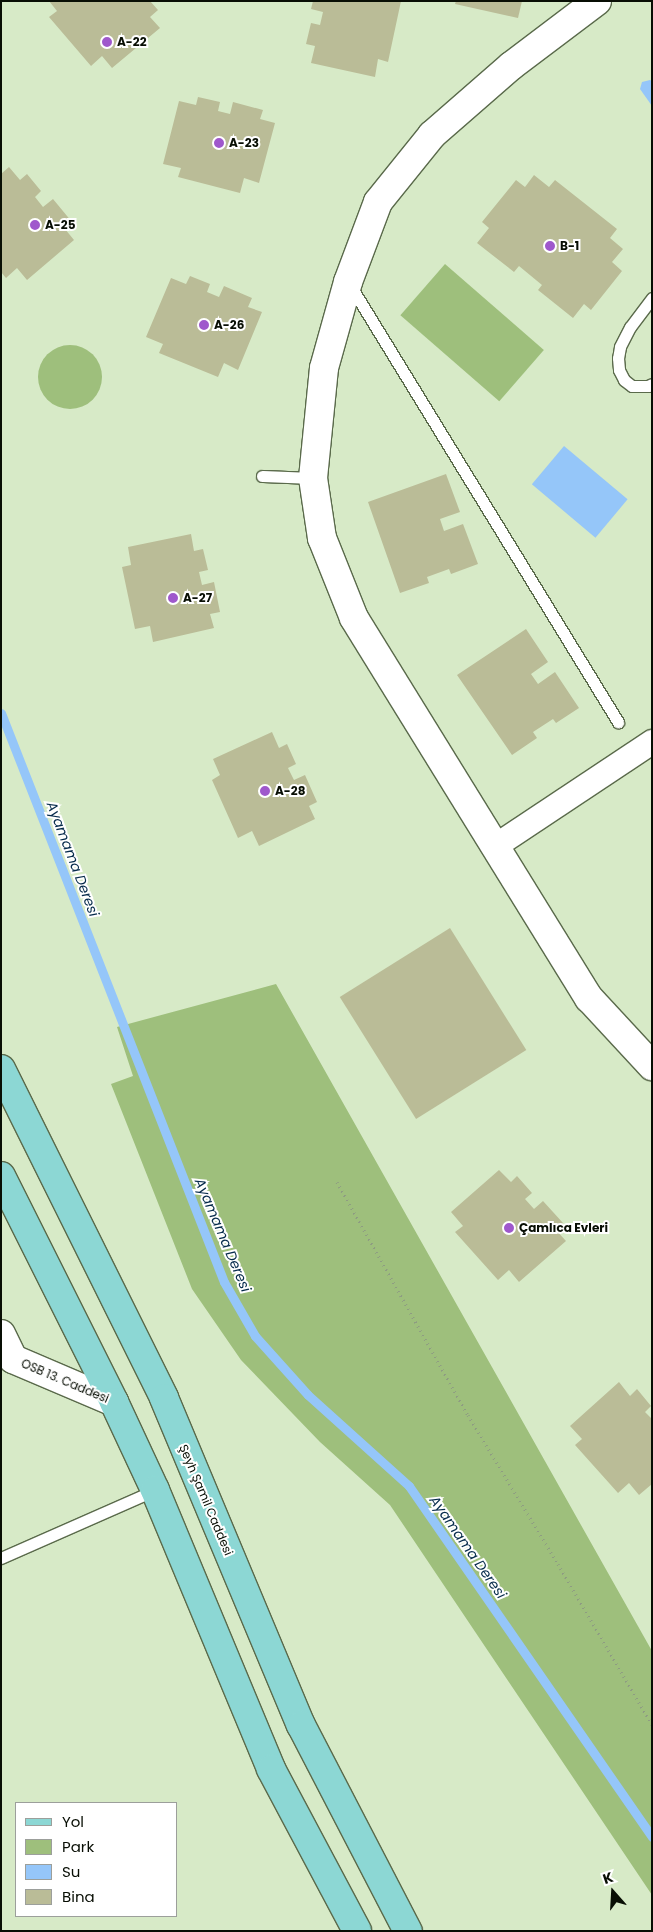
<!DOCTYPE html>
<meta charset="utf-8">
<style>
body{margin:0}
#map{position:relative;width:653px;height:1932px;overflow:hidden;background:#d7eac7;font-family:Poppins,sans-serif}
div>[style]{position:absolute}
.green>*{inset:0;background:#9ebf7c;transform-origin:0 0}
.round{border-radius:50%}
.water>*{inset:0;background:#95c6f9;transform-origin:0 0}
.stream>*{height:9px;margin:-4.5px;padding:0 4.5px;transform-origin:4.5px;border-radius:4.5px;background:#95c6f9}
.building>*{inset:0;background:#babc97;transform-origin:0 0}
.path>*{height:3px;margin-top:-1.5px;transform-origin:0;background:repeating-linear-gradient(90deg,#8e9c82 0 1px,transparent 0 5px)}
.roads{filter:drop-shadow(1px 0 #5a6a4b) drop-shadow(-1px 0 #5a6a4b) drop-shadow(0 1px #5a6a4b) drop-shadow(0 -1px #5a6a4b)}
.service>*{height:11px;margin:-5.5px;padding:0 5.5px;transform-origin:5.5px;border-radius:5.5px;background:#fff}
.minor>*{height:24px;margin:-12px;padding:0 12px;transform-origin:12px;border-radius:12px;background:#fff}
.tertiary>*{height:28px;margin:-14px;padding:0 14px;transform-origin:14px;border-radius:14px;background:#fff}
.primary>*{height:28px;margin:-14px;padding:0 14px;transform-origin:14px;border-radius:14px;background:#8cd7d4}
.dots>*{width:14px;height:14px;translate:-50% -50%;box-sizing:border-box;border:2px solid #fff;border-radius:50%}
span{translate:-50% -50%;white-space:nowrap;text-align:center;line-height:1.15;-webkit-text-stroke:4px #fff;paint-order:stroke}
.poi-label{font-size:12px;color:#080e04;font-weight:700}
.left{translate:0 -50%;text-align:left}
.street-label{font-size:12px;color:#080e04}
.water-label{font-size:14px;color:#062b4b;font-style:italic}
.frame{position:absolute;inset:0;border:2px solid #080e04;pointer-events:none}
.legend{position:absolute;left:15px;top:1802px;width:162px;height:115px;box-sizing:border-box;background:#fff;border:1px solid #9c9f9b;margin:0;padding:6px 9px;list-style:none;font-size:15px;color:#080e04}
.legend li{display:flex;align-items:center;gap:10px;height:25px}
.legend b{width:25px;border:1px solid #9c9f9b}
.north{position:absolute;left:588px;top:1867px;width:50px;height:50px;-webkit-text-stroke:4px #fff;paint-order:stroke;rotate:341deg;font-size:14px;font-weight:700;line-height:20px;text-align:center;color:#080e04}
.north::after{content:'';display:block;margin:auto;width:18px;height:22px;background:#080e04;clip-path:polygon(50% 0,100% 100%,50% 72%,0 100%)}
</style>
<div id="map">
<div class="green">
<div style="left:445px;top:264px;width:131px;height:68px;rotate:41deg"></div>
<div class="round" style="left:38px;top:345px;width:64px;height:64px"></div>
<div style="clip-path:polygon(276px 984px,652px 1651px,652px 1895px,390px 1505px,320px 1442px,241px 1360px,192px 1289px,111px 1084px,133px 1076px,117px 1027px)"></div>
</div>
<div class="water">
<div style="clip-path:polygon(650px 80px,652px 81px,652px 106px,640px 89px,642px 82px)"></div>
<div style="left:564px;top:446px;width:83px;height:50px;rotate:40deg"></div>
</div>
<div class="stream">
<div style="left:1px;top:713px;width:611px;rotate:68.6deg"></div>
<div style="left:224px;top:1282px;width:62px;rotate:60.1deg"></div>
<div style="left:255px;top:1336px;width:79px;rotate:48.1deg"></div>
<div style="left:308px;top:1395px;width:136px;rotate:42deg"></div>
<div style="left:409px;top:1486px;width:427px;rotate:55.3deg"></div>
</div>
<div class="building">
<div style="clip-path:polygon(49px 1px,150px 1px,158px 10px,150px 17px,160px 28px,112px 68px,102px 56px,91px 66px,49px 17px,57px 11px)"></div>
<div style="clip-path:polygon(313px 1px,401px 1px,388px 62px,378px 59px,375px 77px,311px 63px,315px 46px,306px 44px,311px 23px,320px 25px,323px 12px,311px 9px)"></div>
<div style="clip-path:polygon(456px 1px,522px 1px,518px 18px,455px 4px)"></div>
<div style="clip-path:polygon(198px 97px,220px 102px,218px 111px,230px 114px,233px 102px,263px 110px,260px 119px,275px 123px,259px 183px,244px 178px,240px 193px,178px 177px,181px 168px,163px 164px,179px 101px,196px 105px)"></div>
<div style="clip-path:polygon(9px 167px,20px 180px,27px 174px,41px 191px,35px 197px,43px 207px,53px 199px,72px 222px,65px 229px,74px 240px,27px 280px,17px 268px,6px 278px,1px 272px,1px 174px)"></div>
<div style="clip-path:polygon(534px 175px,549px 187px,555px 180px,617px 229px,610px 238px,623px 249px,612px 262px,622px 271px,591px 310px,584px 304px,573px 318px,538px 290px,542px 285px,519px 266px,514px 272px,477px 243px,489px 228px,482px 222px,516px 180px,525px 187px)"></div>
<div style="clip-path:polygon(190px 276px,210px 284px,207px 292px,219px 297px,224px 286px,252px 298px,248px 307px,262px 312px,238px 370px,224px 363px,218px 377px,159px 353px,163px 344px,146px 337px,171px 278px,186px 284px)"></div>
<div style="clip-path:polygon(446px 474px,460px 512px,440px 519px,444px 531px,463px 524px,478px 564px,451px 574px,449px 569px,427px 577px,429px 583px,400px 593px,368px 502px)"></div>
<div style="clip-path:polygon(191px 534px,194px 551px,203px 549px,208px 570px,199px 572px,202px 585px,214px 582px,220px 612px,210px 614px,214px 628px,153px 642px,150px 626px,135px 629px,122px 567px,131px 565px,128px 547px)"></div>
<div style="clip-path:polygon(526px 629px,548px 662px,531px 674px,538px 684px,555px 672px,579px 708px,556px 723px,553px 719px,533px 732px,537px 738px,512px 755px,457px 675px)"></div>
<div style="clip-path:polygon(272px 732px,279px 748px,287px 744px,296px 764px,288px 768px,294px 780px,305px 775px,317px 802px,309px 806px,315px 819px,259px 846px,252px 831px,238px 838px,212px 780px,220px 775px,213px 759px)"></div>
<div style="left:450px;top:928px;width:144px;height:130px;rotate:58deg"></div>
<div style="clip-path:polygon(499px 1170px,511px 1182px,517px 1176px,532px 1193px,525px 1199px,534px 1209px,543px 1201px,563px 1223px,556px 1230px,566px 1241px,519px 1282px,509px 1270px,498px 1280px,455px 1232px,463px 1226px,451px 1212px)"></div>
<div style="clip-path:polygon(619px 1382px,630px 1396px,637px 1389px,651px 1406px,645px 1412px,652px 1419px,652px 1484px,639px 1495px,629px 1483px,618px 1493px,575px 1445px,582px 1439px,570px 1426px)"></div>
</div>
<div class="path">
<div style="left:337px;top:1182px;width:267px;rotate:60.7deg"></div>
<div style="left:468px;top:1415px;width:174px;rotate:58.9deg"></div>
<div style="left:558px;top:1564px;width:186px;rotate:59.7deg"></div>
</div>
<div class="roads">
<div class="service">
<div style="left:350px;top:285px;width:513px;rotate:58.48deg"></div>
<div style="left:652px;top:298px;width:36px;rotate:127deg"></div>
<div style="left:630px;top:327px;width:22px;rotate:117deg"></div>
<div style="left:620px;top:347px;width:11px;rotate:100deg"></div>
<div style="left:618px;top:358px;width:12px;rotate:85deg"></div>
<div style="left:619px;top:370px;width:11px;rotate:63deg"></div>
<div style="left:624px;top:380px;width:10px;rotate:37deg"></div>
<div style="left:632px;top:386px;width:16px"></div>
<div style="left:648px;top:386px;width:4px;rotate:-27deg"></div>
<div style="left:262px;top:476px;width:51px;rotate:2.2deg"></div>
<div style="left:1px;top:1558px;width:168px;rotate:-23.8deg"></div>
</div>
<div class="minor">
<div style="left:494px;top:847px;width:190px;rotate:-33.6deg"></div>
</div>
<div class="tertiary">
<div style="left:597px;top:1px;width:108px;rotate:142.9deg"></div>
<div style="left:511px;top:66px;width:105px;rotate:138.9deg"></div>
<div style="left:432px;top:135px;width:86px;rotate:128.9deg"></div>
<div style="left:378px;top:202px;width:85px;rotate:110.6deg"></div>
<div style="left:348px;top:282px;width:89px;rotate:105.6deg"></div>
<div style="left:324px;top:368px;width:111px;rotate:95.7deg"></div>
<div style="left:313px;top:478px;width:61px;rotate:81.5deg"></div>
<div style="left:322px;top:538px;width:86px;rotate:68.2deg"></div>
<div style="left:354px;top:618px;width:447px;rotate:58.3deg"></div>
<div style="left:589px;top:998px;width:93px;rotate:47.2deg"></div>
<div style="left:1px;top:1334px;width:28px;rotate:64deg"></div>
<div style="left:13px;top:1359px;width:110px;rotate:23.1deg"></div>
</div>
<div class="primary">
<div style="left:1px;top:1069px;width:367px;rotate:63.6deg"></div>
<div style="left:164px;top:1398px;width:355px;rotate:67.3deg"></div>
<div style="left:301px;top:1725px;width:232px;rotate:62.6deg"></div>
<div style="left:1px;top:1176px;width:253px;rotate:63.4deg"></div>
<div style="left:114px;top:1402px;width:97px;rotate:65deg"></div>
<div style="left:155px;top:1490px;width:302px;rotate:67.4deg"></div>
<div style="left:271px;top:1769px;width:183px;rotate:62deg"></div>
</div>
</div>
<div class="dots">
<div style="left:107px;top:42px;background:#9f58cc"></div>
<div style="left:219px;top:143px;background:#9f58cc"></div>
<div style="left:35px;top:225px;background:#9f58cc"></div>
<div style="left:550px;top:246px;background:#9f58cc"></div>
<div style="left:204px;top:325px;background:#9f58cc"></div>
<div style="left:173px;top:598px;background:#9f58cc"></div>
<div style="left:265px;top:791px;background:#9f58cc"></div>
<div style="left:509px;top:1228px;background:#9f58cc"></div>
</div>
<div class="poi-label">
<span class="left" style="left:117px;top:42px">A-22</span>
<span class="left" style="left:229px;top:143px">A-23</span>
<span class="left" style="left:45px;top:225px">A-25</span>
<span class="left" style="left:560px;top:246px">B-1</span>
<span class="left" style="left:214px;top:325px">A-26</span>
<span class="left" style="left:183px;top:598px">A-27</span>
<span class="left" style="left:275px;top:791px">A-28</span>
<span class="left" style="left:519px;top:1228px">Çamlıca Evleri</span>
</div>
<div class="street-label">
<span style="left:65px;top:1381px;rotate:23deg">OSB 13. Caddesi</span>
<span style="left:206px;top:1500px;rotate:67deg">Şeyh Şamil Caddesi</span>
</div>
<div class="water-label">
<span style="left:73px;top:859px;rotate:69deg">Ayamama Deresi</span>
<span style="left:223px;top:1235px;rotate:67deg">Ayamama Deresi</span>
<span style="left:468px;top:1547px;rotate:55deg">Ayamama Deresi</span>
</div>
<div class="frame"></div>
<ul class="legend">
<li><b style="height:6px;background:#8cd7d4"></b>Yol</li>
<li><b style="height:14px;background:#9ebf7c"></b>Park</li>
<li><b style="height:14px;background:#95c6f9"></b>Su</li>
<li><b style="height:14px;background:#babc97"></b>Bina</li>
</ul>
<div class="north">K</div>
</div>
